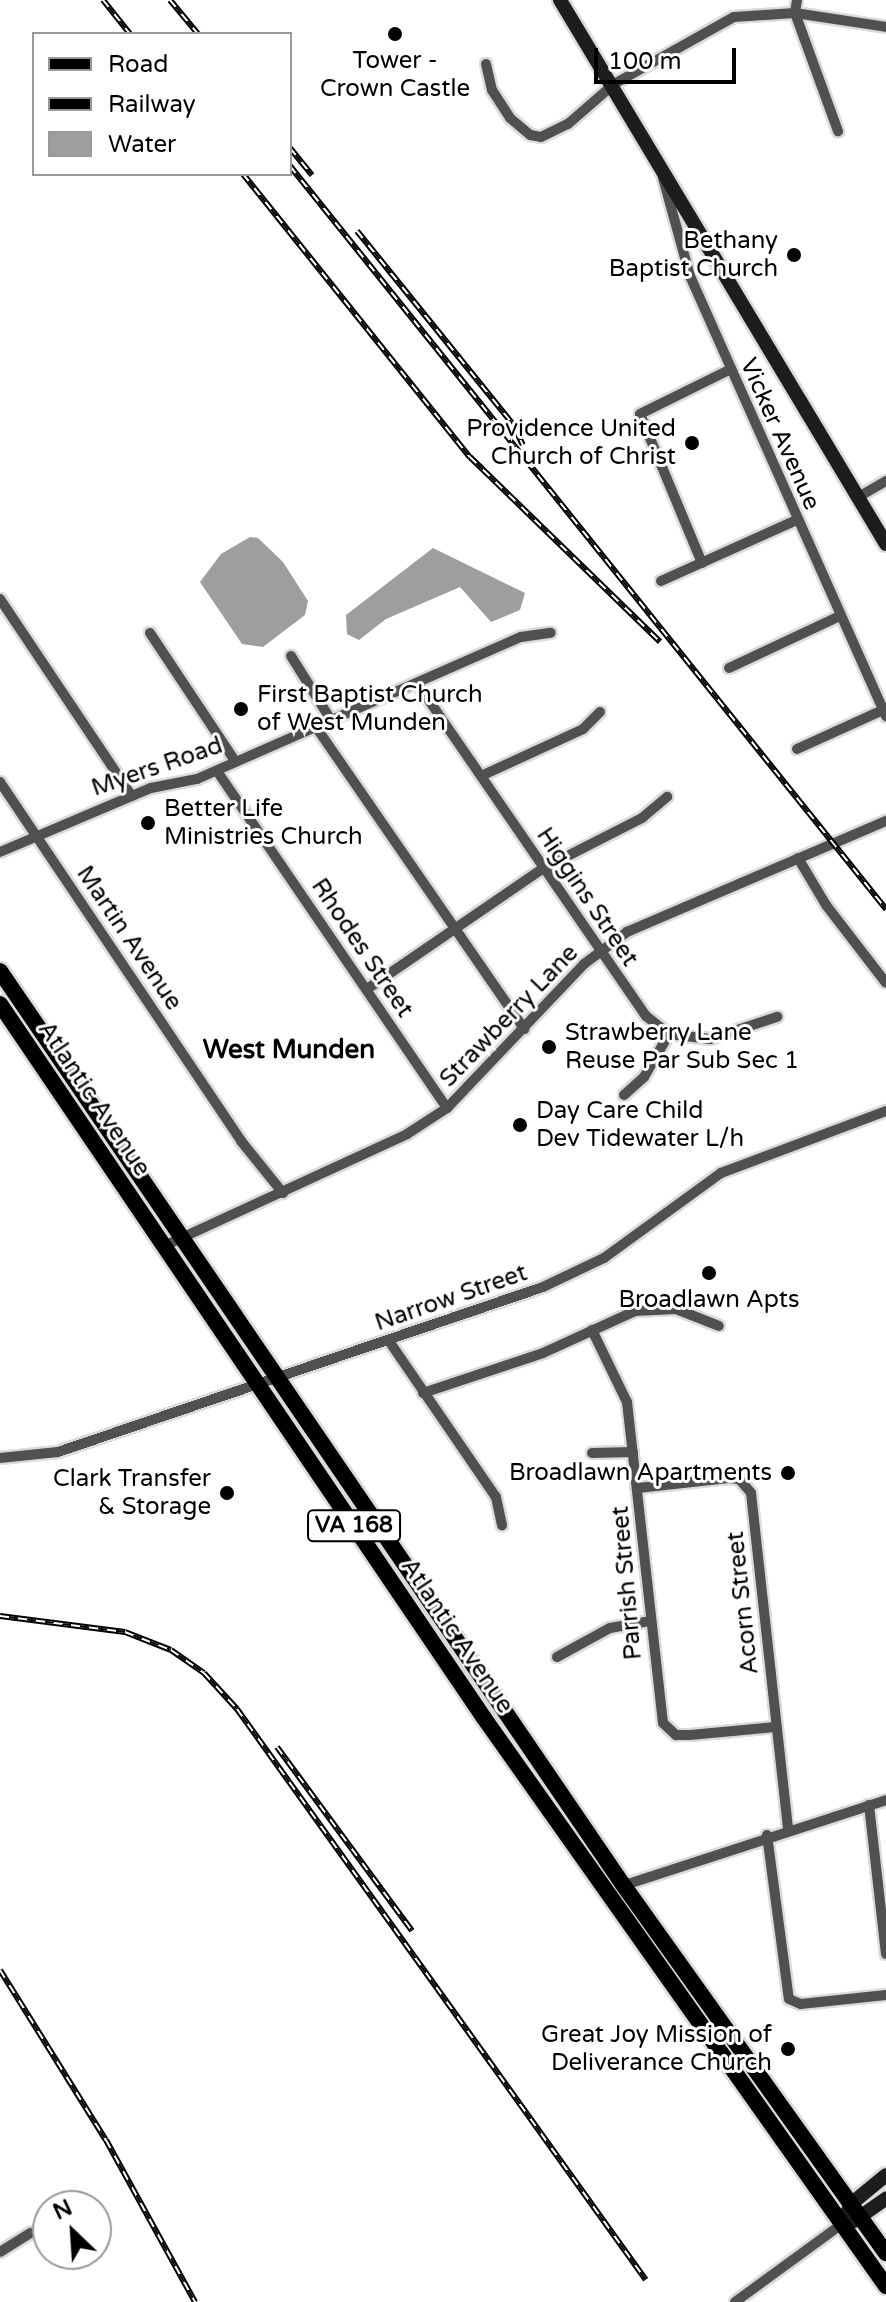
<!DOCTYPE html>
<style>
body{margin:0}
#map{position:relative;width:886px;height:2302px;overflow:hidden;background:#fff;font-family:"Varela Round",sans-serif}
div>[style]{position:absolute}
.water>*{inset:0;background:#9e9e9e}
.roads{filter:drop-shadow(2px 0 #dbdbdb) drop-shadow(-2px 0 #dbdbdb) drop-shadow(0 2px #dbdbdb) drop-shadow(0 -2px #dbdbdb)}
.minor>*{height:10px;margin:-5px;padding:0 5px;transform-origin:5px;border-radius:5px;background:#505050}
.secondary>*{height:14px;margin:-7px;padding:0 7px;transform-origin:7px;border-radius:7px;background:#1d1d1d}
.primary>*{height:16px;margin:-8px;padding:0 8px;transform-origin:8px;border-radius:8px;background:#000}
.rail>*{height:6px;margin-top:-3px;transform-origin:0;background:repeating-linear-gradient(90deg,#fff 0 9px,#000 0 18px);box-sizing:border-box;border-block:2px solid #000}
.dots>*{width:22px;height:22px;translate:-50% -50%;box-sizing:border-box;border:4px solid #fff;border-radius:50%}
span{translate:-50% -50%;white-space:nowrap;text-align:center;line-height:1.15;-webkit-text-stroke:6px #fff;paint-order:stroke}
.shield-label span{padding:2px 6px;background:#fff;border:2px solid;border-radius:6px;-webkit-text-stroke-width:0}
.shield-label{font-size:22px;color:#000;font-weight:700}
.poi-label{font-size:24px;color:#000}
.right{translate:-100% -50%;text-align:right}
.left{translate:0 -50%;text-align:left}
.street-label{font-size:24px;color:#000}
.neighbourhood-label{font-size:26px;color:#000;font-weight:700}
.legend{position:absolute;left:32px;top:32px;width:260px;height:144px;box-sizing:border-box;background:#fff;border:2px solid #999;margin:0;padding:10px 14px;list-style:none;font-size:24px;color:#000}
.legend li{display:flex;align-items:center;gap:16px;height:40px}
.legend b{width:40px;border:2px solid #999}
.north{position:absolute;left:32px;top:2190px;width:80px;height:80px;box-sizing:border-box;background:#fff;border:2px solid #999;border-radius:50%;rotate:335deg;font-size:22px;font-weight:700;line-height:32px;text-align:center;color:#000}
.north::after{content:'';display:block;margin:auto;width:28px;height:36px;background:#000;clip-path:polygon(50% 0,100% 100%,50% 72%,0 100%)}
.scale{position:absolute;left:594px;top:48px;width:142px;height:36px;box-sizing:border-box;border:4px solid #000;border-top:0;padding-left:10px;font-size:24px;line-height:28px;white-space:nowrap;color:#000;-webkit-text-stroke:6px #fff;paint-order:stroke}
</style>
<div id="map">
<div class="water">
<div style="clip-path:polygon(250px 537px,258px 538px,283px 562px,308px 601px,305px 615px,263px 647px,242px 644px,200px 582px,221px 554px)"></div>
<div style="clip-path:polygon(433px 548px,525px 593px,520px 610px,491px 622px,460px 587px,386px 619px,359px 640px,347px 634px,346px 615px)"></div>
</div>
<div class="roads">
<div class="minor">
<div style="left:797px;top:0;width:13px;rotate:99deg"></div>
<div style="left:795px;top:13px;width:126px;rotate:70deg"></div>
<div style="left:486px;top:64px;width:27px;rotate:77deg"></div>
<div style="left:492px;top:90px;width:33px;rotate:57deg"></div>
<div style="left:510px;top:118px;width:26px;rotate:40deg"></div>
<div style="left:530px;top:135px;width:11px;rotate:10deg"></div>
<div style="left:541px;top:137px;width:30px;rotate:-26deg"></div>
<div style="left:568px;top:124px;width:61px;rotate:-41deg"></div>
<div style="left:614px;top:84px;width:137px;rotate:-29.2deg"></div>
<div style="left:734px;top:17px;width:61px;rotate:-3.8deg"></div>
<div style="left:795px;top:13px;width:92px;rotate:8.7deg"></div>
<div style="left:663px;top:178px;width:102px;rotate:74.6deg"></div>
<div style="left:690px;top:276px;width:482px;rotate:66deg"></div>
<div style="left:860px;top:496px;width:30px;rotate:-30deg"></div>
<div style="left:702px;top:563px;width:161px;rotate:-112.6deg"></div>
<div style="left:640px;top:414px;width:99px;rotate:-26.3deg"></div>
<div style="left:661px;top:581px;width:149px;rotate:-24.2deg"></div>
<div style="left:0;top:599px;width:237px;rotate:56.2deg"></div>
<div style="left:150px;top:633px;width:154px;rotate:56.4deg"></div>
<div style="left:291px;top:656px;width:75px;rotate:58deg"></div>
<div style="left:729px;top:668px;width:123px;rotate:-25.1deg"></div>
<div style="left:417px;top:683px;width:404px;rotate:55.5deg"></div>
<div style="left:646px;top:1016px;width:29px;rotate:38deg"></div>
<div style="left:669px;top:1034px;width:41px;rotate:7deg"></div>
<div style="left:710px;top:1039px;width:71px;rotate:-18.2deg"></div>
<div style="left:316px;top:727px;width:367px;rotate:55.4deg"></div>
<div style="left:797px;top:749px;width:94px;rotate:-24.4deg"></div>
<div style="left:217px;top:771px;width:408px;rotate:55.7deg"></div>
<div style="left:481px;top:776px;width:112px;rotate:-24.7deg"></div>
<div style="left:583px;top:729px;width:24px;rotate:-45deg"></div>
<div style="left:0;top:782px;width:432px;rotate:56.1deg"></div>
<div style="left:241px;top:1141px;width:67px;rotate:51.1deg"></div>
<div style="left:0;top:852px;width:164px;rotate:-23deg"></div>
<div style="left:151px;top:788px;width:47px;rotate:-11.1deg"></div>
<div style="left:197px;top:779px;width:354px;rotate:-23.7deg"></div>
<div style="left:521px;top:637px;width:30px;rotate:-8deg"></div>
<div style="left:798px;top:858px;width:55px;rotate:59.2deg"></div>
<div style="left:826px;top:905px;width:98px;rotate:52.4deg"></div>
<div style="left:367px;top:989px;width:212px;rotate:-34.4deg"></div>
<div style="left:542px;top:869px;width:112px;rotate:-27deg"></div>
<div style="left:642px;top:818px;width:33px;rotate:-40deg"></div>
<div style="left:624px;top:1095px;width:27px;rotate:-42deg"></div>
<div style="left:644px;top:1077px;width:50px;rotate:-59.8deg"></div>
<div style="left:164px;top:1246px;width:268px;rotate:-24.7deg"></div>
<div style="left:407px;top:1134px;width:48px;rotate:-33deg"></div>
<div style="left:447px;top:1108px;width:199px;rotate:-46.4deg"></div>
<div style="left:584px;top:964px;width:54px;rotate:-36.7deg"></div>
<div style="left:627px;top:932px;width:282px;rotate:-23.2deg"></div>
<div style="left:592px;top:1330px;width:80px;rotate:64.1deg"></div>
<div style="left:627px;top:1402px;width:323px;rotate:83.6deg"></div>
<div style="left:663px;top:1723px;width:18px;rotate:43deg"></div>
<div style="left:676px;top:1735px;width:14px"></div>
<div style="left:690px;top:1735px;width:86px;rotate:-5.3deg"></div>
<div style="left:389px;top:1341px;width:189px;rotate:55.6deg"></div>
<div style="left:496px;top:1497px;width:29px;rotate:78deg"></div>
<div style="left:423px;top:1393px;width:126px;rotate:-18.4deg"></div>
<div style="left:543px;top:1353px;width:101px;rotate:-24.5deg"></div>
<div style="left:635px;top:1311px;width:41px;rotate:-2.8deg"></div>
<div style="left:676px;top:1309px;width:46px;rotate:21.6deg"></div>
<div style="left:592px;top:1453px;width:41px;rotate:-1.4deg"></div>
<div style="left:0;top:1458px;width:58px;rotate:-5.9deg"></div>
<div style="left:58px;top:1452px;width:512px;rotate:-18.79deg"></div>
<div style="left:543px;top:1287px;width:68px;rotate:-25.4deg"></div>
<div style="left:604px;top:1258px;width:145px;rotate:-36deg"></div>
<div style="left:721px;top:1173px;width:176px;rotate:-20.6deg"></div>
<div style="left:638px;top:1488px;width:91px;rotate:-6.3deg"></div>
<div style="left:728px;top:1478px;width:11px;rotate:5deg"></div>
<div style="left:739px;top:1479px;width:18px;rotate:49deg"></div>
<div style="left:751px;top:1493px;width:338px;rotate:83.7deg"></div>
<div style="left:557px;top:1657px;width:60px;rotate:-28.7deg"></div>
<div style="left:610px;top:1628px;width:40px;rotate:-10deg"></div>
<div style="left:869px;top:1805px;width:150px;rotate:83.5deg"></div>
<div style="left:767px;top:1835px;width:165px;rotate:82.4deg"></div>
<div style="left:789px;top:1999px;width:13px;rotate:23deg"></div>
<div style="left:801px;top:2004px;width:85px;rotate:-6deg"></div>
<div style="left:622px;top:1886px;width:278px;rotate:-18deg"></div>
<div style="left:0;top:2252px;width:36px;rotate:-32deg"></div>
<div style="left:735px;top:2302px;width:132px;rotate:-36.1deg"></div>
</div>
<div class="secondary">
<div style="left:560px;top:0;width:634px;rotate:59.07deg"></div>
<div style="left:854px;top:2221px;width:39px;rotate:-35deg"></div>
<div style="left:842px;top:2224px;width:22px;rotate:-66deg"></div>
<div style="left:851px;top:2204px;width:45px;rotate:-39.6deg"></div>
</div>
<div class="primary">
<div style="left:0;top:971px;width:1108px;rotate:55.71deg"></div>
<div style="left:624px;top:1886px;width:451px;rotate:54.5deg"></div>
<div style="left:0;top:1004px;width:863px;rotate:55.87deg"></div>
<div style="left:484px;top:1718px;width:696px;rotate:54.71deg"></div>
</div>
</div>
<div class="rail">
<div style="left:103px;top:0;width:43px;rotate:51.5deg"></div>
<div style="left:170px;top:0;width:44px;rotate:50.5deg"></div>
<div style="left:290px;top:148px;width:35px;rotate:51deg"></div>
<div style="left:290px;top:166px;width:953px;rotate:51.27deg"></div>
<div style="left:243px;top:174px;width:363px;rotate:51.3deg"></div>
<div style="left:470px;top:457px;width:265px;rotate:44.2deg"></div>
<div style="left:357px;top:231px;width:248px;rotate:51.1deg"></div>
<div style="left:513px;top:424px;width:23px;rotate:65deg"></div>
<div style="left:0;top:1616px;width:126px;rotate:7.3deg"></div>
<div style="left:125px;top:1632px;width:49px;rotate:21.4deg"></div>
<div style="left:171px;top:1650px;width:40px;rotate:34.9deg"></div>
<div style="left:204px;top:1673px;width:49px;rotate:47.5deg"></div>
<div style="left:237px;top:1709px;width:702px;rotate:54.39deg"></div>
<div style="left:277px;top:1747px;width:228px;rotate:53.7deg"></div>
<div style="left:0;top:1970px;width:200px;rotate:58.1deg"></div>
<div style="left:106px;top:2140px;width:185px;rotate:61.2deg"></div>
</div>
<div class="dots">
<div style="left:395px;top:34px;background:#000"></div>
<div style="left:794px;top:255px;background:#000"></div>
<div style="left:692px;top:443px;background:#000"></div>
<div style="left:241px;top:709px;background:#000"></div>
<div style="left:148px;top:823px;background:#000"></div>
<div style="left:549px;top:1047px;background:#000"></div>
<div style="left:520px;top:1125px;background:#000"></div>
<div style="left:709px;top:1273px;background:#000"></div>
<div style="left:788px;top:1473px;background:#000"></div>
<div style="left:227px;top:1493px;background:#000"></div>
<div style="left:788px;top:2049px;background:#000"></div>
</div>
<div class="shield-label">
<span style="left:354px;top:1526px">VA 168</span>
</div>
<div class="poi-label">
<span style="left:395px;top:75px">Tower -<br>Crown Castle</span>
<span class="right" style="left:778px;top:255px">Bethany<br>Baptist Church</span>
<span class="right" style="left:676px;top:443px">Providence United<br>Church of Christ</span>
<span class="left" style="left:257px;top:709px">First Baptist Church<br>of West Munden</span>
<span class="left" style="left:164px;top:823px">Better Life<br>Ministries Church</span>
<span class="left" style="left:565px;top:1047px">Strawberry Lane<br>Reuse Par Sub Sec 1</span>
<span class="left" style="left:536px;top:1125px">Day Care Child<br>Dev Tidewater L/h</span>
<span style="left:709px;top:1300px">Broadlawn Apts</span>
<span class="right" style="left:772px;top:1473px">Broadlawn Apartments</span>
<span class="right" style="left:211px;top:1493px">Clark Transfer<br>&amp; Storage</span>
<span class="right" style="left:772px;top:2049px">Great Joy Mission of<br>Deliverance Church</span>
</div>
<div class="street-label">
<span style="left:780px;top:434px;rotate:66deg">Vicker Avenue</span>
<span style="left:157px;top:767px;rotate:-19deg">Myers Road</span>
<span style="left:587px;top:897px;rotate:56deg">Higgins Street</span>
<span style="left:129px;top:938px;rotate:56deg">Martin Avenue</span>
<span style="left:362px;top:948px;rotate:56deg">Rhodes Street</span>
<span style="left:509px;top:1016px;rotate:-46deg">Strawberry Lane</span>
<span style="left:94px;top:1099px;rotate:56deg">Atlantic Avenue</span>
<span style="left:451px;top:1298px;rotate:-19deg">Narrow Street</span>
<span style="left:627px;top:1583px;rotate:-95deg">Parrish Street</span>
<span style="left:743px;top:1603px;rotate:-96deg">Acorn Street</span>
<span style="left:457px;top:1636px;rotate:56deg">Atlantic Avenue</span>
</div>
<div class="neighbourhood-label">
<span style="left:289px;top:1050px">West Munden</span>
</div>
<ul class="legend">
<li><b style="height:10px;background:#000"></b>Road</li>
<li><b style="height:10px;background:#000"></b>Railway</li>
<li><b style="height:22px;background:#9e9e9e"></b>Water</li>
</ul>
<div class="north">N</div>
<div class="scale">100 m</div>
</div>
